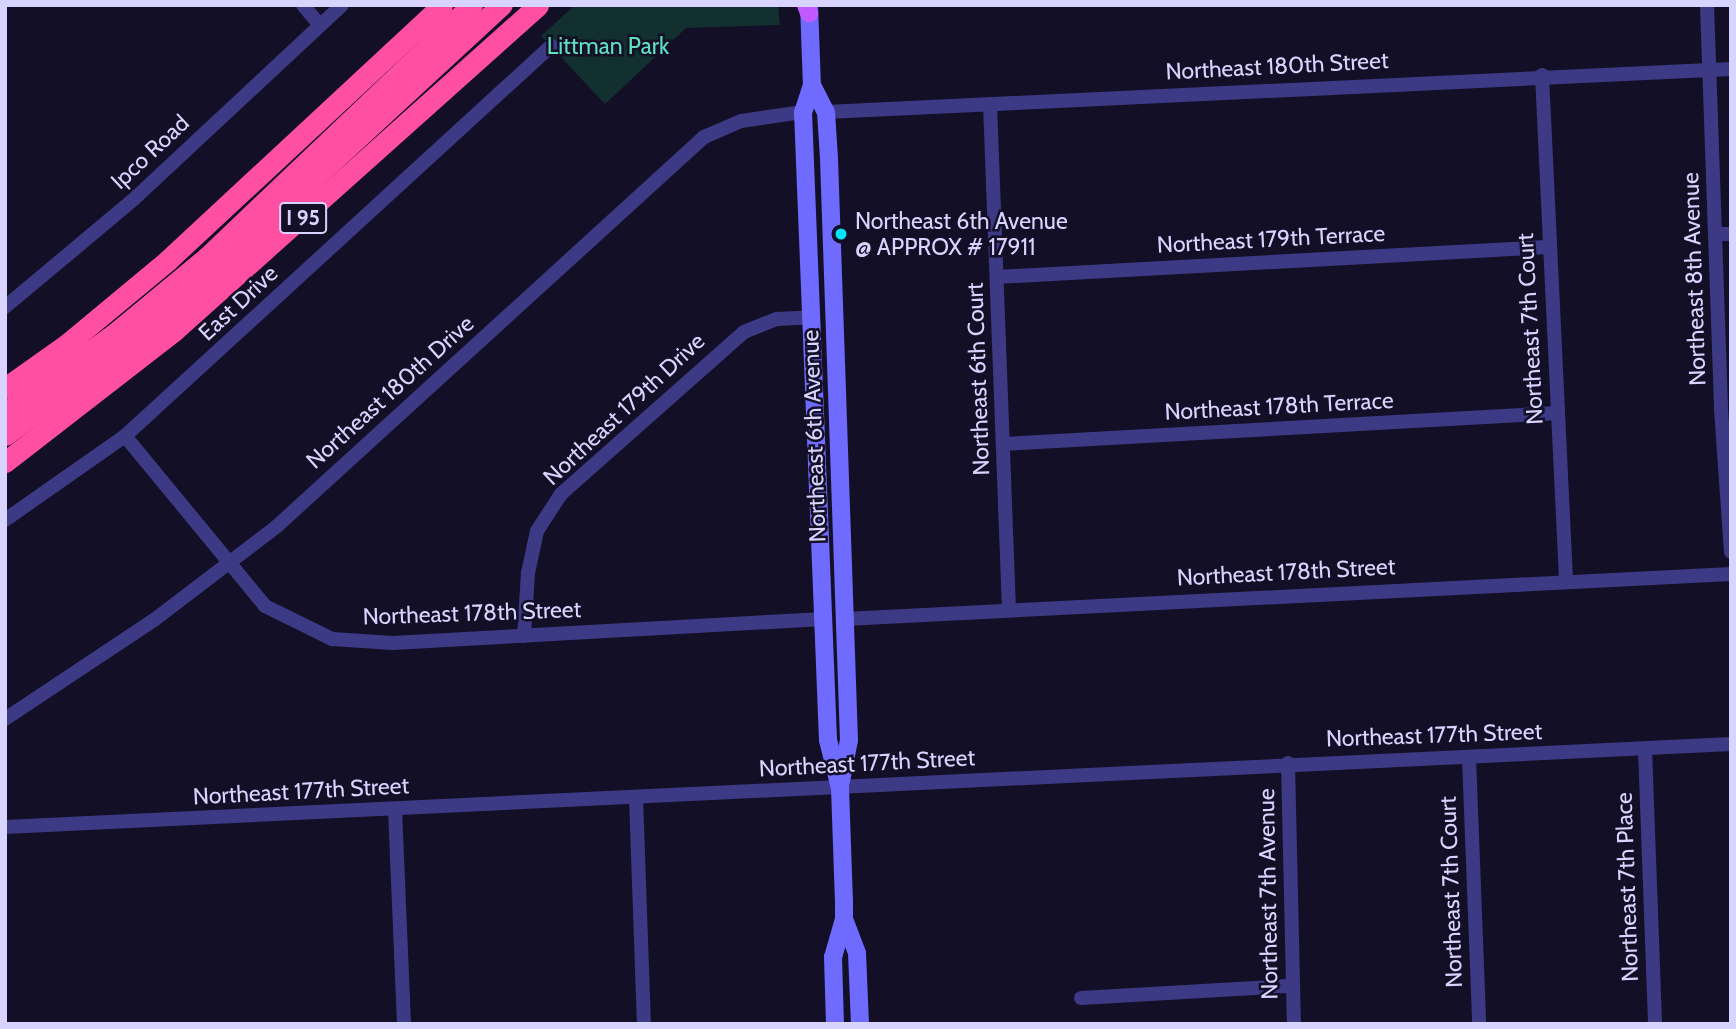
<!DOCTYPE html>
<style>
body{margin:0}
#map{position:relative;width:1736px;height:1029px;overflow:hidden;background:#130f26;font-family:Cabin,sans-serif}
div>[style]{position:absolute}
.green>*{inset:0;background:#12302f}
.street>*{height:14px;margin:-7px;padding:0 7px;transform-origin:7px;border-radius:7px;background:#3d3a85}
.secondary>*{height:18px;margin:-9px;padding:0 9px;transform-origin:9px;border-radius:9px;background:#6f6bff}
.primary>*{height:18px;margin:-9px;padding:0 9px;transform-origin:9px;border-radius:9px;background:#c25bff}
.highway>*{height:21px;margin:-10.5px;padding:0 10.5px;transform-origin:10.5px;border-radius:10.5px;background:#ff4fa3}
.dots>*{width:19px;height:19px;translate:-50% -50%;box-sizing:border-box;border:4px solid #130f26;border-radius:50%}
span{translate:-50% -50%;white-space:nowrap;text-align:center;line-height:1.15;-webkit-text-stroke:5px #130f26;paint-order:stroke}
.shield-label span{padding:2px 5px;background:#130f26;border:2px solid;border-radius:5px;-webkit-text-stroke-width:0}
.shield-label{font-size:21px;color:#d9d4ff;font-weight:700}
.park-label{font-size:23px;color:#5fe0c0}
.street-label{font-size:23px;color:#d9d4ff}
.poi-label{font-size:23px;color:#d9d4ff}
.left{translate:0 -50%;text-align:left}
.frame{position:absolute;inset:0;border:7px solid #d9d4ff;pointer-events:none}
</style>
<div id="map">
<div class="green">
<div style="clip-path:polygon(575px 5px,778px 5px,780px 25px,686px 28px,605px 104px,541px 36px)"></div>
</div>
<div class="street">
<div style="left:303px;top:5px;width:26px;rotate:50deg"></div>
<div style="left:1707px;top:5px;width:404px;rotate:88deg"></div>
<div style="left:1721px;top:409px;width:143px;rotate:86deg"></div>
<div style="left:1542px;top:75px;width:506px;rotate:87.28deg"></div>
<div style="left:990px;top:104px;width:506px;rotate:87.85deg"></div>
<div style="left:826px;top:112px;width:906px;rotate:-2.72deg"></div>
<div style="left:1716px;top:234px;width:15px"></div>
<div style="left:997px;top:277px;width:552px;rotate:-3.12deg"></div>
<div style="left:5px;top:307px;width:168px;rotate:-39.9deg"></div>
<div style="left:134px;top:199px;width:284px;rotate:-43deg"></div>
<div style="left:125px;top:436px;width:220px;rotate:50.5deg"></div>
<div style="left:265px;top:606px;width:75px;rotate:26.2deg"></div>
<div style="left:332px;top:639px;width:61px;rotate:3.8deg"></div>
<div style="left:393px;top:643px;width:431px;rotate:-3.2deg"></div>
<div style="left:1003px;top:444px;width:555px;rotate:-3.2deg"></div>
<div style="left:5px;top:520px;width:146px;rotate:-35deg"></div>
<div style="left:125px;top:436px;width:578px;rotate:-42.47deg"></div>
<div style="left:845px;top:619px;width:887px;rotate:-2.91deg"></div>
<div style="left:524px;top:636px;width:63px;rotate:-86.4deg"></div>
<div style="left:528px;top:573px;width:43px;rotate:-77.9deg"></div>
<div style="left:537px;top:531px;width:44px;rotate:-57deg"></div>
<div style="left:561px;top:494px;width:244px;rotate:-41.5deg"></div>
<div style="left:744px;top:332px;width:35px;rotate:-22deg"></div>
<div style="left:777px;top:319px;width:35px;rotate:-3deg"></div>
<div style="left:5px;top:719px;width:179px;rotate:-33.6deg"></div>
<div style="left:154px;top:620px;width:153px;rotate:-37.3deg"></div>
<div style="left:276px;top:527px;width:579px;rotate:-42.34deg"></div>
<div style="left:704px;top:137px;width:40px;rotate:-23.4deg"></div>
<div style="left:741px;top:121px;width:63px;rotate:-8.3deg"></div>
<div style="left:1645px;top:749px;width:275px;rotate:87.9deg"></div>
<div style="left:1469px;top:758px;width:266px;rotate:87.8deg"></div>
<div style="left:1288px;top:763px;width:261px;rotate:88.7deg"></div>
<div style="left:636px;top:797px;width:227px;rotate:88deg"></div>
<div style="left:395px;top:809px;width:215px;rotate:87.6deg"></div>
<div style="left:5px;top:827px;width:1728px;rotate:-2.75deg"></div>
<div style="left:1081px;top:998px;width:211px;rotate:-3.3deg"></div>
</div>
<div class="secondary">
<div style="left:809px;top:5px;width:80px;rotate:87.9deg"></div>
<div style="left:812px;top:85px;width:28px;rotate:108deg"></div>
<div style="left:803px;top:112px;width:628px;rotate:87.72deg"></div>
<div style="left:828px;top:740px;width:49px;rotate:76deg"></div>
<div style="left:840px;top:788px;width:112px;rotate:88deg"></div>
<div style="left:844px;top:900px;width:19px;rotate:90deg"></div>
<div style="left:844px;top:919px;width:40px;rotate:106deg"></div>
<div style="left:833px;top:957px;width:67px;rotate:88.3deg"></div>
<div style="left:812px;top:85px;width:30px;rotate:63deg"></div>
<div style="left:826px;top:112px;width:47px;rotate:86.3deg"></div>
<div style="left:829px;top:159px;width:581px;rotate:88.03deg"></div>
<div style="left:849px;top:740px;width:42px;rotate:101deg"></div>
<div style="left:844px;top:919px;width:36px;rotate:69deg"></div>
<div style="left:857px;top:953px;width:71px;rotate:87.6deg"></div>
</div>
<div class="primary">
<div style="left:806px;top:5px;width:9px;rotate:69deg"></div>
</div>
<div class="highway">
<div style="left:5px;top:388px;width:76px;rotate:-35.4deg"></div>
<div style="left:67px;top:344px;width:131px;rotate:-39.7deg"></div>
<div style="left:168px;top:260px;width:374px;rotate:-42.9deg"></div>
<div style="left:5px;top:413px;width:135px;rotate:-35.9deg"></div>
<div style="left:114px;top:334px;width:121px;rotate:-39.6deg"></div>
<div style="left:207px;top:257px;width:366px;rotate:-43.6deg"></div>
<div style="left:5px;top:435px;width:190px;rotate:-36.4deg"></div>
<div style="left:158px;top:322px;width:468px;rotate:-42.7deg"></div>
<div style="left:5px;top:462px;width:215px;rotate:-37.8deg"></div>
<div style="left:175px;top:330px;width:487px;rotate:-41.8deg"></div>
</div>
<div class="dots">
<div style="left:841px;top:234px;background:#00e5ff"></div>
</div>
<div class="shield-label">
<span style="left:303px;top:218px">I 95</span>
</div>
<div class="park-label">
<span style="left:608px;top:46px">Littman Park</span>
</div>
<div class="street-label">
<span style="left:1277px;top:66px;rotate:-3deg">Northeast 180th Street</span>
<span style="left:150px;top:152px;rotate:-43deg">Ipco Road</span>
<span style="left:1271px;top:239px;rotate:-3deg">Northeast 179th Terrace</span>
<span style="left:1694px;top:279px;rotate:-92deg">Northeast 8th Avenue</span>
<span style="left:238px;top:303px;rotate:-43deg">East Drive</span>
<span style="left:1530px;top:329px;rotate:-93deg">Northeast 7th Court</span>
<span style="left:978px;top:379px;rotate:-92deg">Northeast 6th Court</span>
<span style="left:390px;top:392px;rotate:-42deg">Northeast 180th Drive</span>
<span style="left:1279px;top:406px;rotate:-3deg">Northeast 178th Terrace</span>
<span style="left:624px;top:409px;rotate:-43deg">Northeast 179th Drive</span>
<span style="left:814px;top:436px;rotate:-92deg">Northeast 6th Avenue</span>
<span style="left:1286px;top:572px;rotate:-3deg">Northeast 178th Street</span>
<span style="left:472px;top:613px;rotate:-2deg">Northeast 178th Street</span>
<span style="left:1434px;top:735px;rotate:-2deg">Northeast 177th Street</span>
<span style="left:867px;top:763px;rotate:-3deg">Northeast 177th Street</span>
<span style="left:301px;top:791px;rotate:-3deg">Northeast 177th Street</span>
<span style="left:1627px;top:887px;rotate:-92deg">Northeast 7th Place</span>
<span style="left:1451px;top:892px;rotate:-92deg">Northeast 7th Court</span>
<span style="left:1268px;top:894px;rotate:-91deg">Northeast 7th Avenue</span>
</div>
<div class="poi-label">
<span class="left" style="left:855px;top:234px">Northeast 6th Avenue<br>@ APPROX # 17911</span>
</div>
<div class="frame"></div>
</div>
